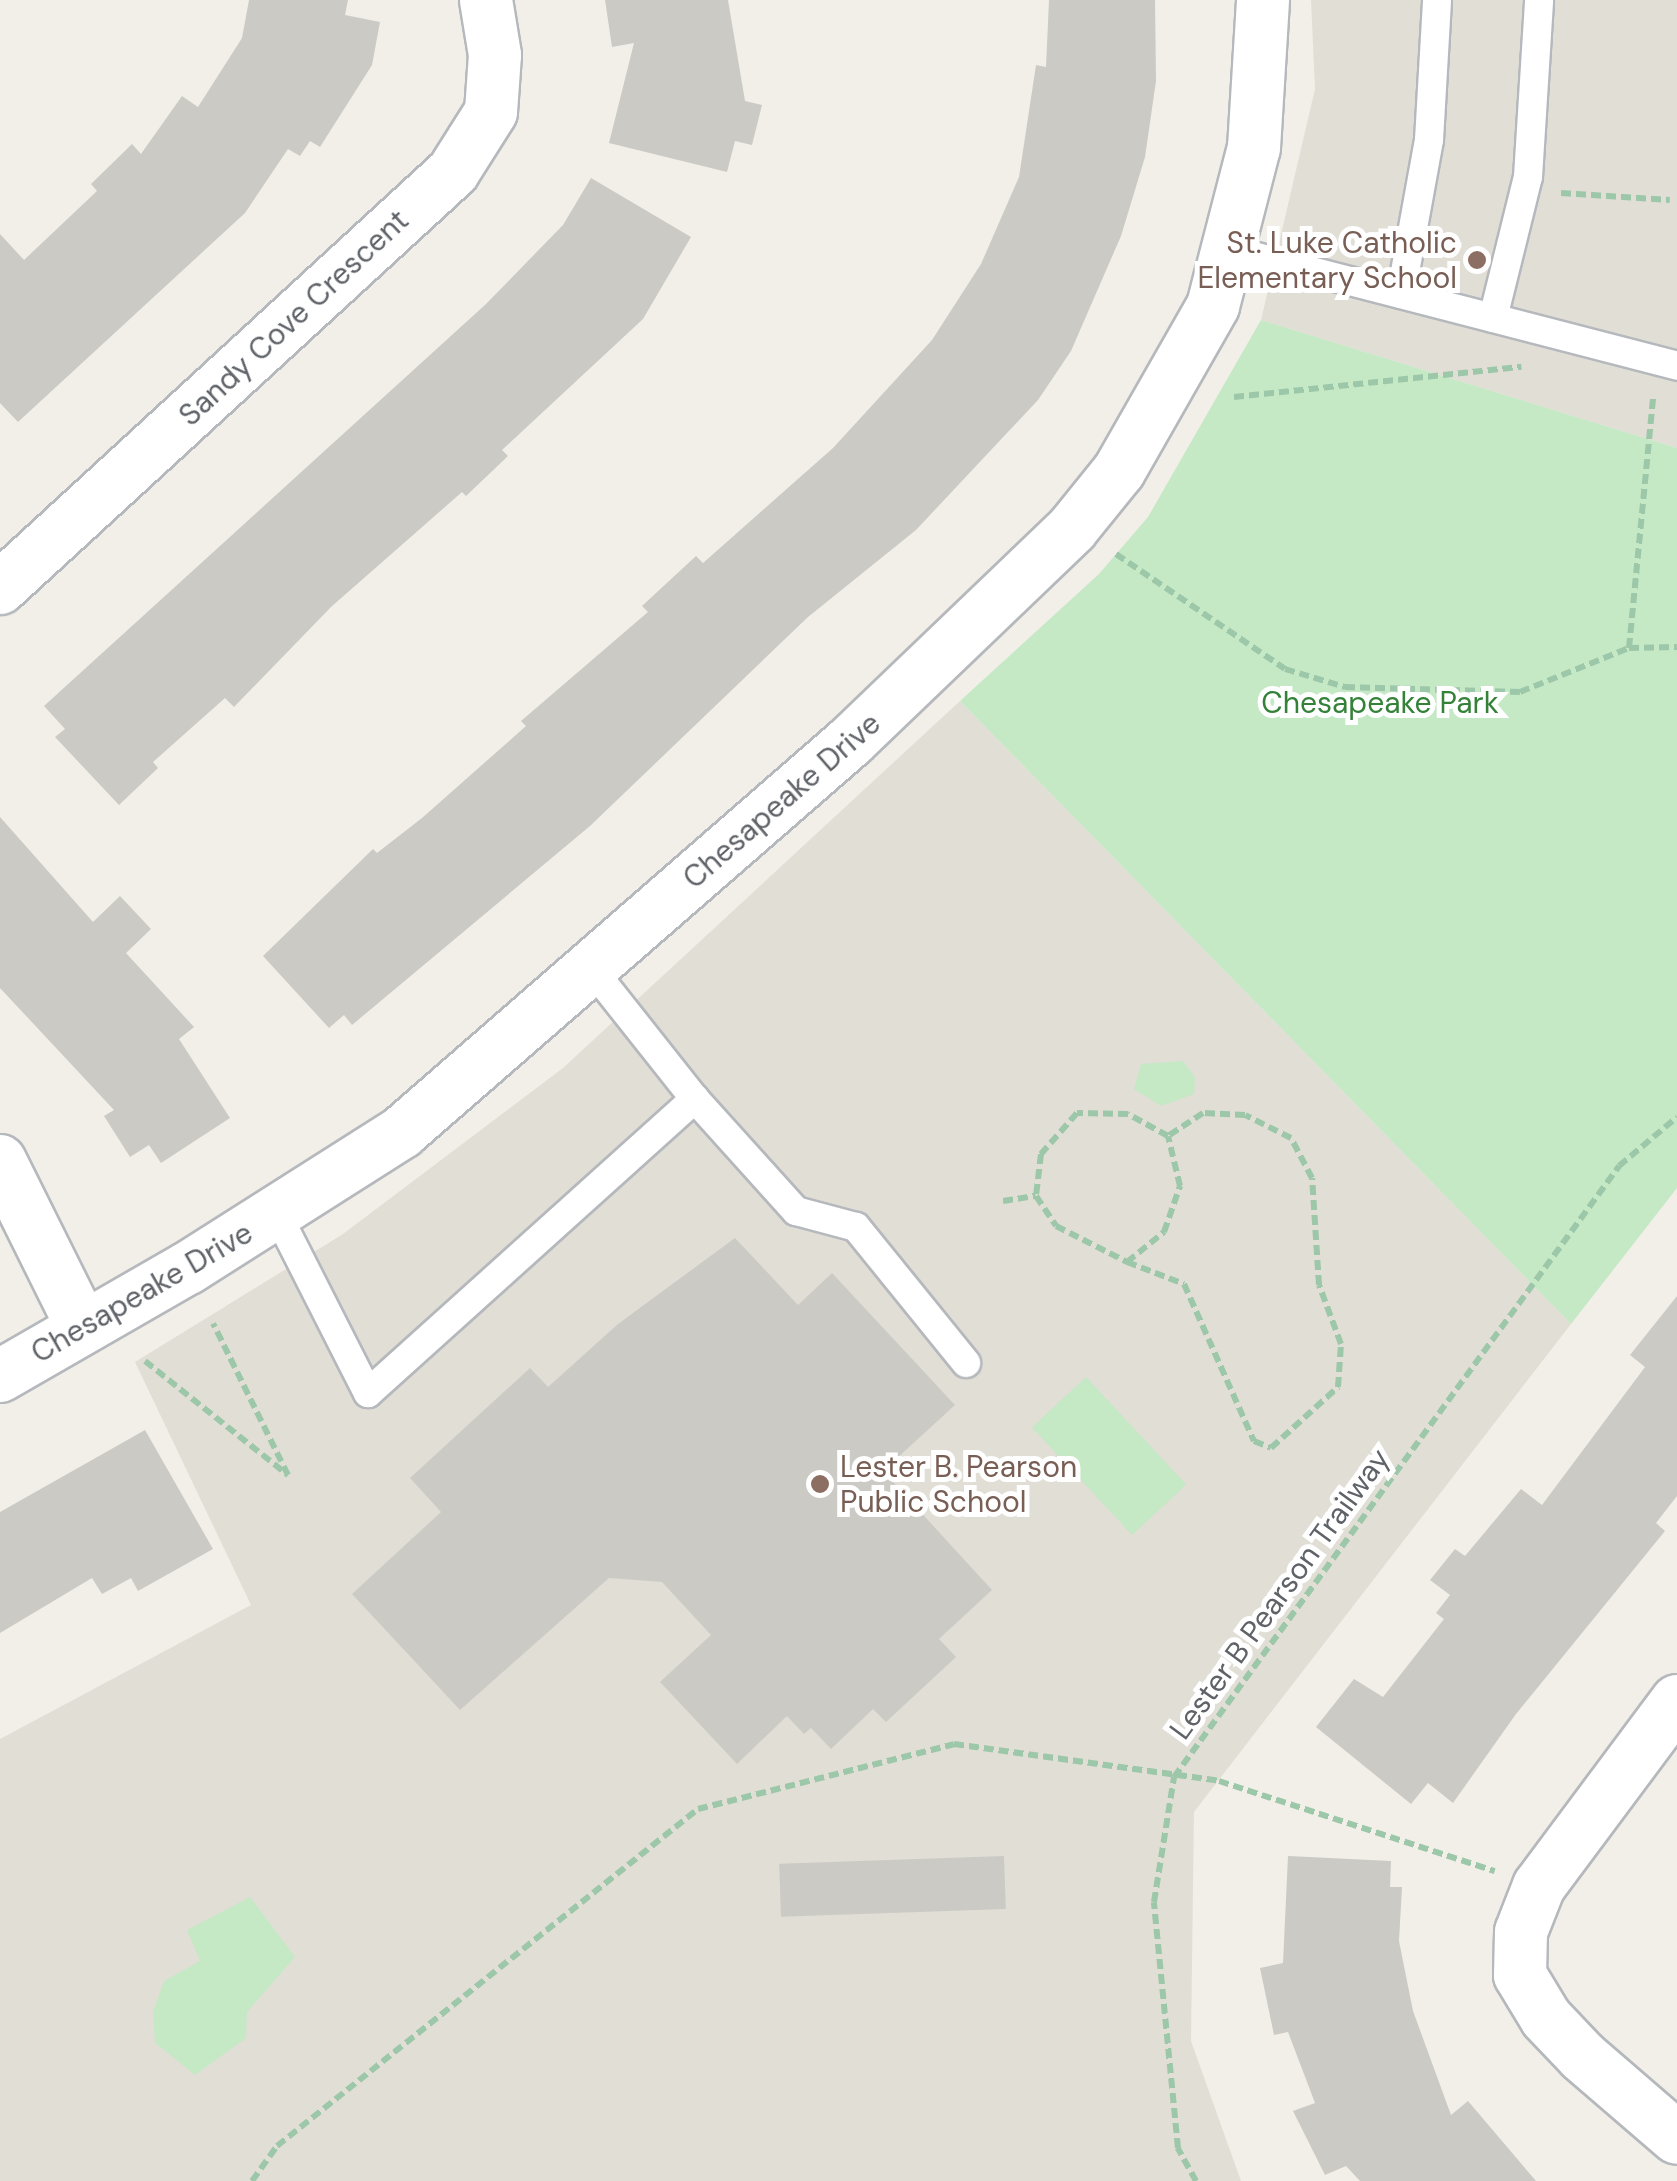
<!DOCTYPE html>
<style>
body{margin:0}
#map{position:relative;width:1677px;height:2181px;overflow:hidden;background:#f1efe8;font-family:"DM Sans",sans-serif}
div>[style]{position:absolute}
.education>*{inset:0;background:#e1ded6}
.green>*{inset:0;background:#c5e8c5;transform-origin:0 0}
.building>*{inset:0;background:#cccac5;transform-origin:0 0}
.path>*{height:6px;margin-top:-3px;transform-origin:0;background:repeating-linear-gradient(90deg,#9cc7a9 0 10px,transparent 0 15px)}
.roads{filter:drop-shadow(2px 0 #b5b8bc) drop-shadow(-2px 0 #b5b8bc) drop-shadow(0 2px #b5b8bc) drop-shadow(0 -2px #b5b8bc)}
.lane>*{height:28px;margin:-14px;padding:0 14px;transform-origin:14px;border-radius:14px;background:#fff}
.street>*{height:52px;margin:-26px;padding:0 26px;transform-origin:26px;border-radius:26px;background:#fff}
.dots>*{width:28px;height:28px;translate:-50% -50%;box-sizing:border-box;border:5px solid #fff;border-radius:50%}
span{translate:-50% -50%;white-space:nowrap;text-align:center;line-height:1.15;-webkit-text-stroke:10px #fff;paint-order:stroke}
.education-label{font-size:30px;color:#785e54}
.right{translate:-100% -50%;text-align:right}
.left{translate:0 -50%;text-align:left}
.street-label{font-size:30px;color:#5f6368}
.park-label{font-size:30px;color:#348238}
</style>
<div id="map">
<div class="education">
<div style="clip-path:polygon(1311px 0,1677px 0,1677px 448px,1261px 320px,1315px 89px)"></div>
<div style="clip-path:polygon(960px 701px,1571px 1324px,1194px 1812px,1191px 2041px,1241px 2181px,0 2181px,0 1739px,251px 1605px,135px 1362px,343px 1234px,563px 1068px)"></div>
</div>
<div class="green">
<div style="clip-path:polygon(1261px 320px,1677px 448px,1677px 1188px,1571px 1324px,960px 701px,1099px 574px,1148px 517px)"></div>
<div style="clip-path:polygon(1183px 1061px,1195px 1077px,1194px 1094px,1161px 1106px,1134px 1089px,1141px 1064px)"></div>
<div style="left:1086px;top:1377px;width:147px;height:74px;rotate:47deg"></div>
<div style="clip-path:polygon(250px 1897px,295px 1957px,247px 2012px,246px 2038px,195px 2075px,155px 2043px,153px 2012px,164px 1981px,200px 1961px,187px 1930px)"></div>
</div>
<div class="building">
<div style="clip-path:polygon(249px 0,348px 0,345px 15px,380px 22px,372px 65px,320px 147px,310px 141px,300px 156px,288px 149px,245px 213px,18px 422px,0 403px,0 234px,24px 260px,97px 191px,91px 184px,132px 144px,141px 154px,182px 96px,198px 107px,242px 38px)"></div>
<div style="clip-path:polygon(605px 0,728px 0,745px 101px,762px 105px,752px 145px,735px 141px,727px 172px,609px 143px,634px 43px,612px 47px)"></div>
<div style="clip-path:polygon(1049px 0,1155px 0,1156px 81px,1145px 157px,1121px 236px,1071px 351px,1038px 400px,916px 530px,808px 617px,590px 826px,352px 1025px,344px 1015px,329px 1028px,263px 956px,373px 849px,377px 853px,422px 818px,526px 726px,521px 721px,648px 612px,642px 606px,696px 556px,703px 563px,833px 448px,932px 340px,981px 264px,1019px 177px,1036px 65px,1046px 67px)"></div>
<div style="clip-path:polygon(591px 178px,691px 237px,643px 319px,502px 450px,508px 456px,466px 496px,462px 492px,331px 607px,234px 707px,225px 698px,153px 762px,158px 768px,119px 805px,55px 737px,65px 729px,44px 706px,486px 304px,563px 225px)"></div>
<div style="clip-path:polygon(0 817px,93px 922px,120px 896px,151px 929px,126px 953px,194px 1027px,179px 1039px,230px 1118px,161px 1163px,149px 1145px,130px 1157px,104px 1116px,114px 1110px,0 988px)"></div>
<div style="clip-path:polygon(735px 1238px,798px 1305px,832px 1273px,955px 1405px,883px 1471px,992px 1590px,939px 1639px,956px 1657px,886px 1722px,873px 1709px,831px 1749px,811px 1728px,804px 1734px,787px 1716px,737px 1764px,660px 1682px,711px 1635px,662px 1582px,609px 1578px,460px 1710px,352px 1594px,441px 1512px,410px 1478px,530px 1368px,548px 1387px,618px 1324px)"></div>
<div style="clip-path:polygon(1677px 1296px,1677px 1496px,1656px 1523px,1665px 1531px,1516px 1714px,1453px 1803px,1428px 1783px,1411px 1804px,1316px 1727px,1354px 1679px,1383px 1697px,1444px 1619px,1436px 1613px,1450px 1595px,1430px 1580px,1455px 1549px,1465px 1556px,1521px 1489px,1542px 1505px,1645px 1367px,1630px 1355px)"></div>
<div style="clip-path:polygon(145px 1430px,213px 1549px,138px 1591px,131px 1578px,102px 1594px,92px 1578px,0 1633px,0 1512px)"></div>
<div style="left:1004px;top:1856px;width:53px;height:225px;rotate:88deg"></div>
<div style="clip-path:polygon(1288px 1856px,1391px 1861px,1390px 1887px,1402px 1887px,1399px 1941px,1413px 2011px,1451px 2115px,1468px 2101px,1536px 2181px,1360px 2181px,1346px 2166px,1325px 2175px,1293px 2111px,1315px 2103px,1288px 2032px,1274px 2035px,1260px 1968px,1283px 1963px)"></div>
</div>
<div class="path">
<div style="left:1561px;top:193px;width:109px;rotate:3.7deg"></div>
<div style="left:1234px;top:397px;width:289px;rotate:-6deg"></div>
<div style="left:1116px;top:554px;width:204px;rotate:34.2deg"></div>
<div style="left:1285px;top:669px;width:63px;rotate:16.7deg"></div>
<div style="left:1345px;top:687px;width:175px;rotate:1.6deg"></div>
<div style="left:1520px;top:692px;width:118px;rotate:-22deg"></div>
<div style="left:1629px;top:648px;width:48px;rotate:-1.2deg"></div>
<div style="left:1629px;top:648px;width:251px;rotate:-84.5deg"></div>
<div style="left:1003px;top:1201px;width:33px;rotate:-9deg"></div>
<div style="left:1127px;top:1262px;width:48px;rotate:-39deg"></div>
<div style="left:1164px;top:1232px;width:49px;rotate:-70.8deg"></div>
<div style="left:1180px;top:1186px;width:51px;rotate:-103.5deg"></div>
<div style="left:1168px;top:1136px;width:46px;rotate:-151.2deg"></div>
<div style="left:1128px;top:1114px;width:51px;rotate:-178.9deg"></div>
<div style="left:1077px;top:1113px;width:55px;rotate:131.3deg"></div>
<div style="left:1041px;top:1154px;width:42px;rotate:96.8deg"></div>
<div style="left:1036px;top:1196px;width:36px;rotate:56deg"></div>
<div style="left:1056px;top:1226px;width:80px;rotate:26.9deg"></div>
<div style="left:1127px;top:1262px;width:61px;rotate:21.1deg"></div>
<div style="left:1184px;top:1284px;width:172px;rotate:66deg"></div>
<div style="left:1254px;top:1441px;width:18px;rotate:22deg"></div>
<div style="left:1271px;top:1448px;width:91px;rotate:-42.3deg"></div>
<div style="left:1338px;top:1387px;width:43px;rotate:-86deg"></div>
<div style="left:1341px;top:1344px;width:63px;rotate:-110.4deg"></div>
<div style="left:1319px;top:1285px;width:107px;rotate:-93.7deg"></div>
<div style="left:1312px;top:1178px;width:45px;rotate:-117.7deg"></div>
<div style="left:1291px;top:1138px;width:51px;rotate:-153.4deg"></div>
<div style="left:1245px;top:1115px;width:42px;rotate:-177.3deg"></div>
<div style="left:1203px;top:1113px;width:42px;rotate:146.7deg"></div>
<div style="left:145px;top:1361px;width:183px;rotate:38.6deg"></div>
<div style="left:288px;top:1475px;width:169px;rotate:-116.3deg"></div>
<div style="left:252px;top:2181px;width:43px;rotate:-54.5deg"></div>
<div style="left:277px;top:2146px;width:539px;rotate:-38.68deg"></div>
<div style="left:698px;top:1809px;width:264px;rotate:-14.2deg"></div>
<div style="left:954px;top:1744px;width:268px;rotate:7.9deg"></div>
<div style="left:1219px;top:1781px;width:290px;rotate:18.1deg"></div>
<div style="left:1196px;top:2181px;width:38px;rotate:-119deg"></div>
<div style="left:1178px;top:2148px;width:247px;rotate:-95.6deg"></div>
<div style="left:1154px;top:1902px;width:127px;rotate:-80.9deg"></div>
<div style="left:1174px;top:1777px;width:756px;rotate:-53.93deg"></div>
<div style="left:1619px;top:1166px;width:76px;rotate:-40.2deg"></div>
</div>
<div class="roads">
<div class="lane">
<div style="left:1230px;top:250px;width:462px;rotate:14.5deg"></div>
<div style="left:1401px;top:294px;width:157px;rotate:-79.7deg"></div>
<div style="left:1429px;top:140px;width:140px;rotate:-86.7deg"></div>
<div style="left:1493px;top:318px;width:145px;rotate:-76.1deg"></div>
<div style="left:1528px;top:177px;width:177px;rotate:-86.4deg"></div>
<div style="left:591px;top:968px;width:167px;rotate:51.6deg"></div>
<div style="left:695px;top:1099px;width:151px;rotate:48deg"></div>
<div style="left:796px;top:1211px;width:62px;rotate:14.9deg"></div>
<div style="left:856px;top:1227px;width:175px;rotate:51deg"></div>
<div style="left:277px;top:1214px;width:201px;rotate:63.1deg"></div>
<div style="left:368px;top:1393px;width:440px;rotate:-42deg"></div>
</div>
<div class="street">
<div style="left:0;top:588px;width:615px;rotate:-42.56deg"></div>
<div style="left:453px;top:172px;width:71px;rotate:-57.7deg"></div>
<div style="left:491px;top:112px;width:57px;rotate:-86deg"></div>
<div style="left:495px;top:55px;width:56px;rotate:-99.3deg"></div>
<div style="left:0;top:1161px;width:186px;rotate:63.6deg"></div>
<div style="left:0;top:1376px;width:217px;rotate:-29.9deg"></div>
<div style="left:188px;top:1268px;width:254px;rotate:-32.4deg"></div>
<div style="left:402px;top:1132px;width:595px;rotate:-41.05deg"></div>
<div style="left:851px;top:741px;width:306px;rotate:-43.8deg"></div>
<div style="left:1072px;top:529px;width:75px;rotate:-51deg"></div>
<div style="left:1119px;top:471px;width:190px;rotate:-60.3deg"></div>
<div style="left:1213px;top:306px;width:163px;rotate:-75.5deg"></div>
<div style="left:1254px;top:148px;width:148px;rotate:-86.5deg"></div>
<div style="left:1677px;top:1701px;width:231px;rotate:126.7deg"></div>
<div style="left:1539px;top:1886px;width:49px;rotate:111.4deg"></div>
<div style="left:1521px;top:1932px;width:43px;rotate:91.3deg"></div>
<div style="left:1520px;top:1975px;width:50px;rotate:58.8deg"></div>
<div style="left:1546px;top:2018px;width:52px;rotate:46.5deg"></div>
<div style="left:1582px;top:2056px;width:125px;rotate:40.8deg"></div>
</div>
</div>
<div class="dots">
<div style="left:1477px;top:260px;background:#8d6e63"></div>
<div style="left:820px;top:1484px;background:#8d6e63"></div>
</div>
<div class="education-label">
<span class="right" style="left:1457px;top:260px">St. Luke Catholic<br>Elementary School</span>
<span class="left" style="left:840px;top:1484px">Lester B. Pearson<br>Public School</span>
</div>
<div class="street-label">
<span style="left:294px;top:318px;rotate:-43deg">Sandy Cove Crescent</span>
<span style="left:782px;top:801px;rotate:-41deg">Chesapeake Drive</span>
<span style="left:142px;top:1293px;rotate:-30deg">Chesapeake Drive</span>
<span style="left:1280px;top:1594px;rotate:-54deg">Lester B Pearson Trailway</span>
</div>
<div class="park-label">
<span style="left:1380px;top:703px">Chesapeake Park</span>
</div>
</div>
